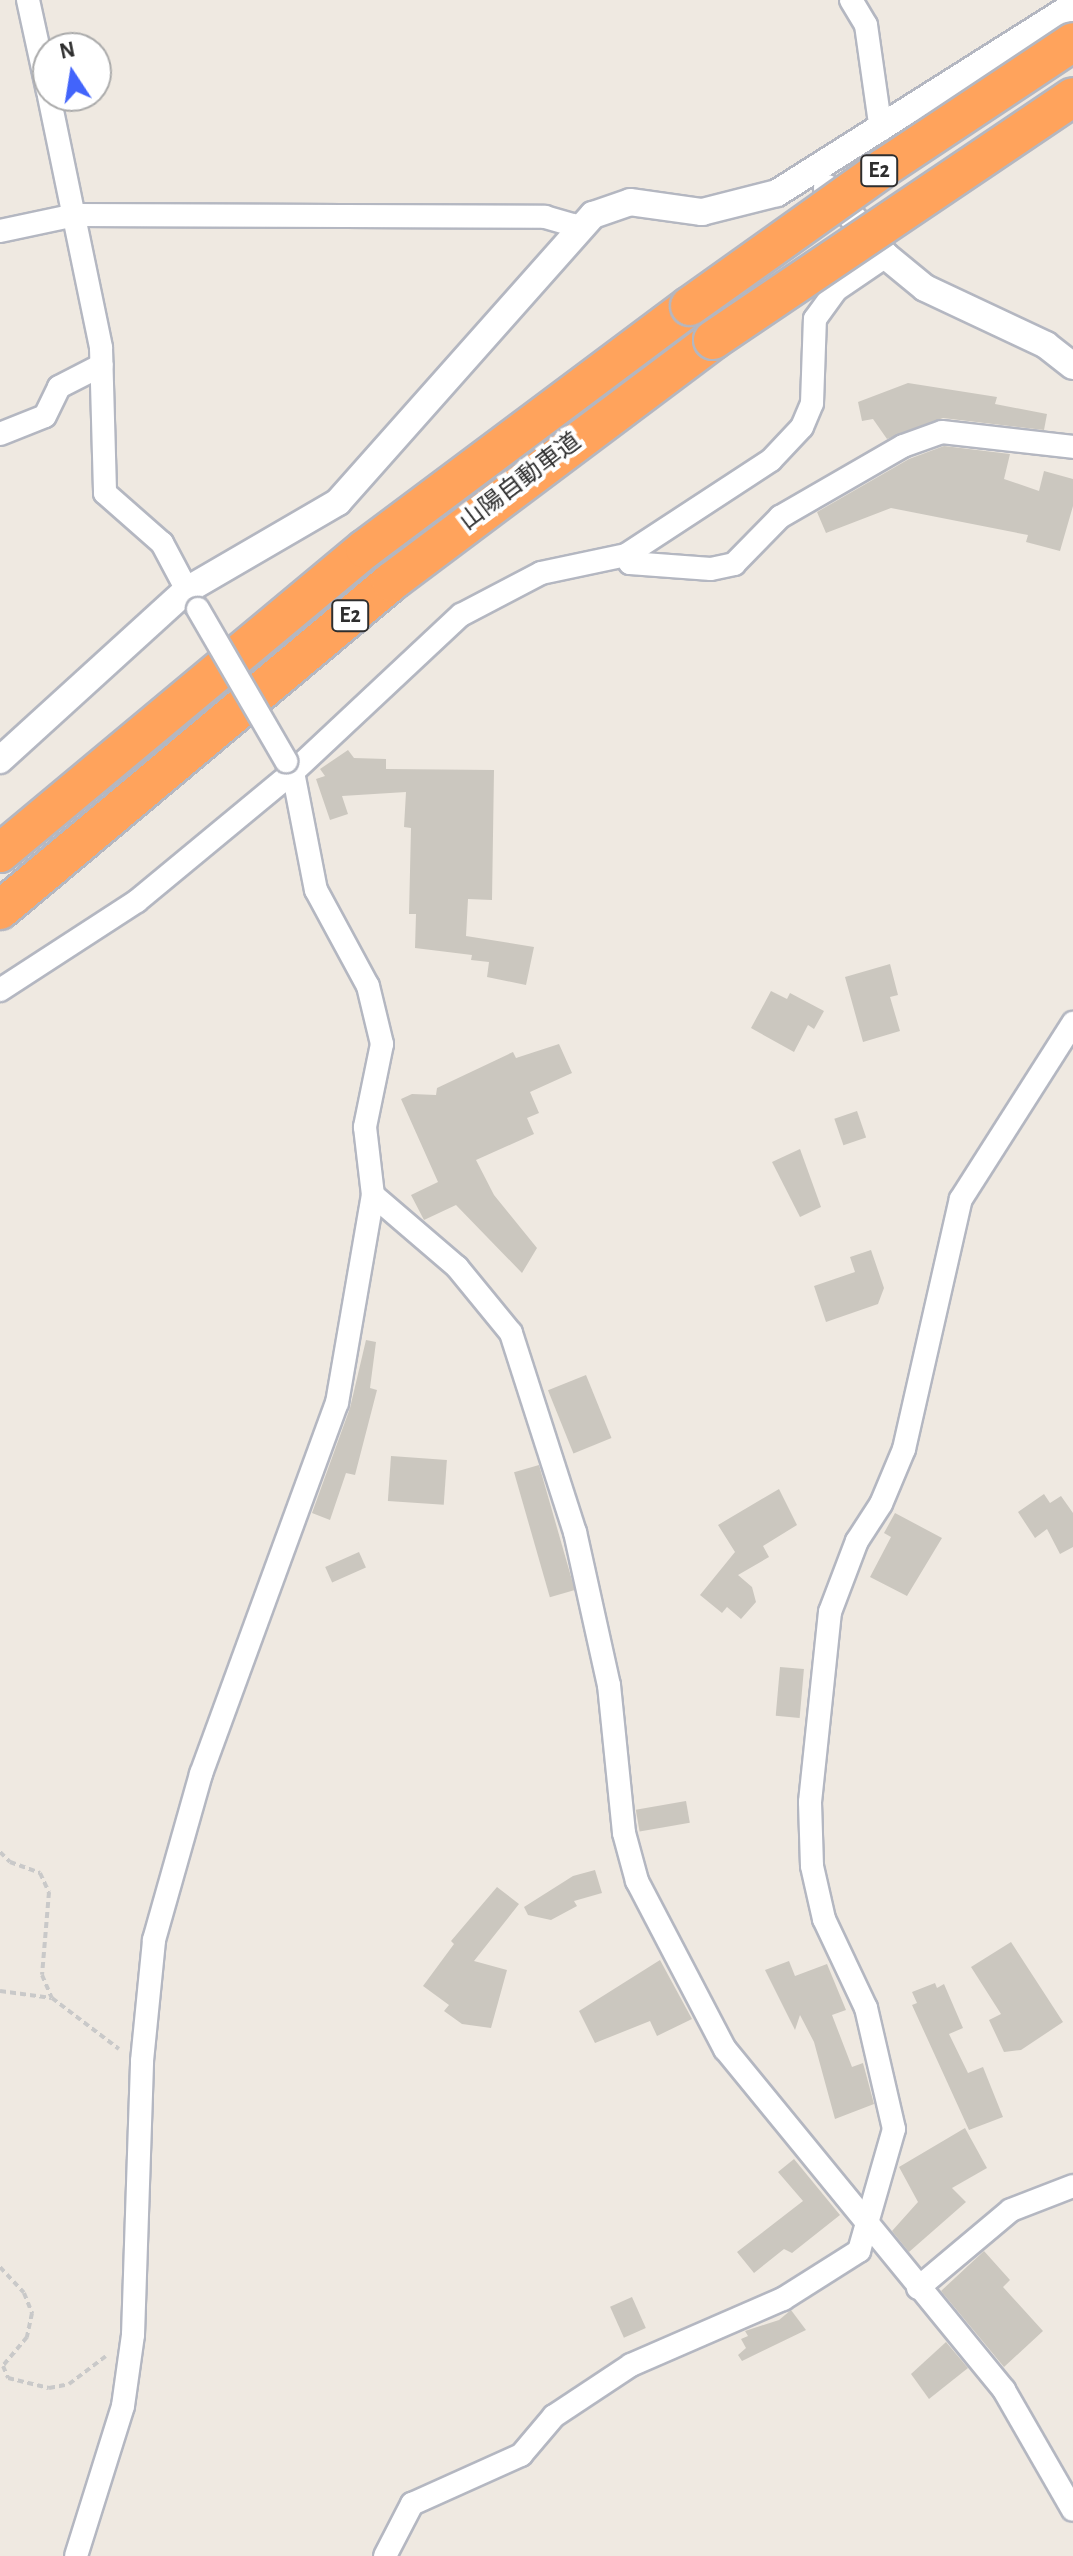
<!DOCTYPE html>
<meta charset="utf-8">
<style>
body{margin:0}
#map{position:relative;width:1073px;height:2556px;overflow:hidden;background:#efe9e1;font-family:"Alegreya Sans","Noto Sans JP",sans-serif}
div>[style]{position:absolute}
.building>*{inset:0;background:#cbc7bf;transform-origin:0 0}
.path>*{height:4px;margin-top:-2px;transform-origin:0;background:repeating-linear-gradient(90deg,#c9c9c9 0 6px,transparent 0 10px)}
.roads{filter:drop-shadow(2px 0 #b4b7c1) drop-shadow(-2px 0 #b4b7c1) drop-shadow(0 2px #b4b7c1) drop-shadow(0 -2px #b4b7c1)}
.minor>*{height:22px;margin:-11px;padding:0 11px;transform-origin:11px;border-radius:11px;background:#fff}
.tertiary>*{height:26px;margin:-13px;padding:0 13px;transform-origin:13px;border-radius:13px;background:#fff}
.motorway>*{height:38px;margin:-19px;padding:0 19px;transform-origin:19px;border-radius:19px;background:#ffa35c}
.bridges{filter:drop-shadow(2px 0 #b4b7c1) drop-shadow(-2px 0 #b4b7c1) drop-shadow(0 2px #b4b7c1) drop-shadow(0 -2px #b4b7c1)}
.minor-bridge>*{height:22px;margin:-11px;padding:0 11px;transform-origin:11px;border-radius:11px;background:#fff}
.motorway-bridge>*{height:38px;margin:-19px;padding:0 19px;transform-origin:19px;border-radius:19px;background:#ffa35c}
span{translate:-50% -50%;white-space:nowrap;text-align:center;line-height:1.15;-webkit-text-stroke:8px #fff;paint-order:stroke}
.shield-label span{padding:2px 6px;background:#fff;border:2px solid;border-radius:6px;-webkit-text-stroke-width:0}
.shield-label{font-size:22px;color:#2e2e2e;font-weight:700}
.street-label{font-size:24px;color:#2e2e2e}
.north{position:absolute;left:32px;top:32px;width:80px;height:80px;box-sizing:border-box;background:#fff;border:2px solid #ababab;border-radius:50%;rotate:348deg;font-size:22px;font-weight:700;line-height:32px;text-align:center;color:#2e2e2e}
.north::after{content:'';display:block;margin:auto;width:28px;height:36px;background:#4264fb;clip-path:polygon(50% 0,100% 100%,50% 72%,0 100%)}
</style>
<div id="map">
<div class="building">
<div style="clip-path:polygon(908px 383px,997px 397px,995px 404px,1047px 414px,1044px 430px,943px 418px,887px 439px,873px 419px,862px 421px,858px 402px)"></div>
<div style="clip-path:polygon(944px 446px,1010px 454px,1004px 479px,1039px 491px,1044px 471px,1073px 479px,1073px 506px,1060px 551px,1026px 542px,1028px 535px,891px 508px,826px 533px,817px 512px,909px 459px)"></div>
<div style="clip-path:polygon(348px 750px,354px 758px,386px 759px,386px 769px,494px 770px,492px 900px,468px 899px,466px 936px,534px 947px,526px 985px,487px 977px,489px 962px,471px 960px,472px 955px,415px 948px,416px 914px,409px 914px,411px 828px,404px 827px,406px 792px,342px 796px,348px 814px,330px 820px,316px 779px,325px 776px,320px 769px)"></div>
<div style="clip-path:polygon(890px 964px,898px 995px,890px 997px,900px 1031px,863px 1042px,845px 977px)"></div>
<div style="clip-path:polygon(771px 991px,787px 999px,790px 993px,824px 1011px,814px 1029px,808px 1025px,794px 1052px,751px 1028px)"></div>
<div style="clip-path:polygon(559px 1044px,572px 1073px,530px 1092px,539px 1113px,527px 1118px,534px 1134px,476px 1160px,494px 1195px,537px 1248px,522px 1273px,456px 1205px,424px 1220px,411px 1195px,438px 1182px,401px 1099px,412px 1094px,436px 1095px,437px 1088px,513px 1052px,516px 1058px)"></div>
<div style="left:857px;top:1111px;width:28px;height:24px;rotate:71deg"></div>
<div style="clip-path:polygon(800px 1149px,821px 1207px,800px 1217px,772px 1162px)"></div>
<div style="clip-path:polygon(871px 1250px,884px 1288px,878px 1304px,826px 1322px,814px 1286px,855px 1272px,850px 1257px)"></div>
<div style="clip-path:polygon(366px 1340px,376px 1342px,370px 1388px,377px 1390px,355px 1475px,346px 1473px,330px 1520px,312px 1513px,350px 1408px)"></div>
<div style="left:586px;top:1375px;width:68px;height:41px;rotate:68deg"></div>
<div style="left:391px;top:1456px;width:56px;height:45px;rotate:4deg"></div>
<div style="left:539px;top:1465px;width:130px;height:26px;rotate:74deg"></div>
<div style="clip-path:polygon(779px 1489px,797px 1525px,763px 1546px,769px 1557px,738px 1575px,752px 1587px,756px 1602px,741px 1619px,727px 1607px,722px 1613px,700px 1595px,735px 1552px,718px 1525px)"></div>
<div style="clip-path:polygon(1044px 1494px,1050px 1503px,1061px 1496px,1073px 1513px,1073px 1547px,1060px 1554px,1047px 1529px,1035px 1538px,1018px 1512px)"></div>
<div style="clip-path:polygon(895px 1513px,942px 1538px,907px 1596px,870px 1577px,891px 1537px,884px 1533px)"></div>
<div style="left:359px;top:1552px;width:17px;height:37px;rotate:66deg"></div>
<div style="left:780px;top:1667px;width:24px;height:49px;rotate:5deg"></div>
<div style="left:686px;top:1801px;width:22px;height:51px;rotate:80deg"></div>
<div style="clip-path:polygon(595px 1870px,602px 1893px,574px 1901px,577px 1906px,551px 1920px,528px 1915px,524px 1907px,573px 1876px)"></div>
<div style="clip-path:polygon(497px 1887px,519px 1904px,474px 1961px,507px 1970px,491px 2028px,462px 2024px,444px 2011px,449px 2005px,423px 1986px,454px 1944px,451px 1941px)"></div>
<div style="clip-path:polygon(1011px 1942px,1063px 2022px,1021px 2050px,1004px 2052px,989px 2020px,1001px 2014px,971px 1967px)"></div>
<div style="clip-path:polygon(660px 1960px,692px 2019px,657px 2036px,650px 2021px,595px 2043px,579px 2011px)"></div>
<div style="clip-path:polygon(789px 1961px,795px 1976px,827px 1964px,846px 2010px,832px 2015px,852px 2067px,863px 2063px,874px 2104px,835px 2119px,814px 2042px,800px 2015px,795px 2030px,765px 1970px)"></div>
<div style="clip-path:polygon(935px 1983px,937px 1988px,944px 1984px,963px 2028px,949px 2034px,968px 2073px,983px 2067px,1003px 2117px,969px 2130px,912px 2005px,917px 2003px,912px 1992px)"></div>
<div style="clip-path:polygon(965px 2128px,987px 2168px,952px 2188px,966px 2202px,909px 2252px,892px 2231px,918px 2202px,899px 2167px)"></div>
<div style="clip-path:polygon(794px 2159px,840px 2215px,792px 2253px,784px 2249px,754px 2273px,737px 2252px,803px 2201px,778px 2172px)"></div>
<div style="clip-path:polygon(984px 2251px,1010px 2280px,1003px 2287px,1043px 2331px,1004px 2367px,941px 2291px)"></div>
<div style="left:632px;top:2297px;width:34px;height:24px;rotate:66deg"></div>
<div style="clip-path:polygon(791px 2310px,806px 2330px,742px 2361px,738px 2355px,746px 2348px,741px 2339px,748px 2336px,745px 2331px,779px 2320px)"></div>
<div style="clip-path:polygon(946px 2342px,968px 2368px,929px 2399px,911px 2374px)"></div>
</div>
<div class="path">
<div style="left:0;top:1852px;width:14px;rotate:45deg"></div>
<div style="left:10px;top:1862px;width:32px;rotate:20deg"></div>
<div style="left:40px;top:1873px;width:21px;rotate:65deg"></div>
<div style="left:49px;top:1892px;width:83px;rotate:94.8deg"></div>
<div style="left:42px;top:1975px;width:25px;rotate:67deg"></div>
<div style="left:0;top:1991px;width:52px;rotate:7.7deg"></div>
<div style="left:52px;top:1998px;width:84px;rotate:37.3deg"></div>
<div style="left:0;top:2267px;width:35px;rotate:47deg"></div>
<div style="left:24px;top:2293px;width:22px;rotate:68deg"></div>
<div style="left:32px;top:2313px;width:25px;rotate:102deg"></div>
<div style="left:27px;top:2337px;width:38px;rotate:130deg"></div>
<div style="left:3px;top:2366px;width:13px;rotate:67deg"></div>
<div style="left:8px;top:2378px;width:42px;rotate:13.7deg"></div>
<div style="left:49px;top:2388px;width:20px;rotate:-11deg"></div>
<div style="left:69px;top:2384px;width:46px;rotate:-37.1deg"></div>
</div>
<div class="roads">
<div class="minor">
<div style="left:28px;top:0;width:94px;rotate:77.7deg"></div>
<div style="left:851px;top:0;width:29px;rotate:59deg"></div>
<div style="left:866px;top:25px;width:106px;rotate:81.9deg"></div>
<div style="left:49px;top:96px;width:257px;rotate:78.3deg"></div>
<div style="left:101px;top:348px;width:145px;rotate:88.4deg"></div>
<div style="left:105px;top:493px;width:76px;rotate:41.3deg"></div>
<div style="left:162px;top:543px;width:70px;rotate:62deg"></div>
<div style="left:0;top:231px;width:77px;rotate:-12deg"></div>
<div style="left:75px;top:215px;width:470px;rotate:0.2deg"></div>
<div style="left:545px;top:217px;width:36px;rotate:16deg"></div>
<div style="left:0;top:434px;width:48px;rotate:-21.8deg"></div>
<div style="left:45px;top:416px;width:32px;rotate:-64deg"></div>
<div style="left:59px;top:387px;width:48px;rotate:-27.1deg"></div>
<div style="left:626px;top:555px;width:9px;rotate:63deg"></div>
<div style="left:630px;top:563px;width:81px;rotate:4.2deg"></div>
<div style="left:711px;top:569px;width:24px;rotate:-12deg"></div>
<div style="left:734px;top:564px;width:66px;rotate:-45.6deg"></div>
<div style="left:780px;top:517px;width:142px;rotate:-30deg"></div>
<div style="left:903px;top:446px;width:41px;rotate:-19.7deg"></div>
<div style="left:942px;top:432px;width:132px;rotate:6.5deg"></div>
<div style="left:286px;top:761px;width:13px;rotate:58deg"></div>
<div style="left:293px;top:772px;width:120px;rotate:79deg"></div>
<div style="left:316px;top:890px;width:109px;rotate:61.6deg"></div>
<div style="left:368px;top:986px;width:60px;rotate:76.4deg"></div>
<div style="left:382px;top:1044px;width:85px;rotate:101.6deg"></div>
<div style="left:365px;top:1127px;width:68px;rotate:83.3deg"></div>
<div style="left:373px;top:1195px;width:111px;rotate:40.6deg"></div>
<div style="left:457px;top:1267px;width:85px;rotate:50.7deg"></div>
<div style="left:511px;top:1333px;width:209px;rotate:72.2deg"></div>
<div style="left:575px;top:1532px;width:157px;rotate:77.5deg"></div>
<div style="left:609px;top:1685px;width:149px;rotate:84.2deg"></div>
<div style="left:624px;top:1833px;width:50px;rotate:74.8deg"></div>
<div style="left:637px;top:1881px;width:190px;rotate:62.4deg"></div>
<div style="left:725px;top:2049px;width:441px;rotate:50.7deg"></div>
<div style="left:1004px;top:2390px;width:138px;rotate:60.1deg"></div>
<div style="left:0;top:990px;width:163px;rotate:-33deg"></div>
<div style="left:137px;top:901px;width:202px;rotate:-39.6deg"></div>
<div style="left:293px;top:772px;width:230px;rotate:-43.1deg"></div>
<div style="left:461px;top:615px;width:90px;rotate:-27.7deg"></div>
<div style="left:541px;top:573px;width:87px;rotate:-12deg"></div>
<div style="left:626px;top:555px;width:173px;rotate:-33.2deg"></div>
<div style="left:771px;top:460px;width:45px;rotate:-46.8deg"></div>
<div style="left:802px;top:427px;width:26px;rotate:-67deg"></div>
<div style="left:812px;top:403px;width:84px;rotate:-88deg"></div>
<div style="left:815px;top:319px;width:36px;rotate:-54deg"></div>
<div style="left:836px;top:290px;width:60px;rotate:-34.2deg"></div>
<div style="left:918px;top:2288px;width:121px;rotate:-40deg"></div>
<div style="left:1011px;top:2210px;width:66px;rotate:-21.2deg"></div>
<div style="left:76px;top:2556px;width:157px;rotate:-72.6deg"></div>
<div style="left:123px;top:2406px;width:72px;rotate:-82deg"></div>
<div style="left:133px;top:2335px;width:274px;rotate:-88.1deg"></div>
<div style="left:142px;top:2061px;width:122px;rotate:-84.3deg"></div>
<div style="left:154px;top:1940px;width:173px;rotate:-74.2deg"></div>
<div style="left:201px;top:1774px;width:395px;rotate:-69.9deg"></div>
<div style="left:337px;top:1403px;width:211px;rotate:-80.2deg"></div>
<div style="left:385px;top:2556px;width:59px;rotate:-62.6deg"></div>
<div style="left:412px;top:2504px;width:120px;rotate:-24.2deg"></div>
<div style="left:521px;top:2455px;width:51px;rotate:-49.8deg"></div>
<div style="left:554px;top:2416px;width:92px;rotate:-33.5deg"></div>
<div style="left:631px;top:2365px;width:166px;rotate:-23.5deg"></div>
<div style="left:783px;top:2299px;width:90px;rotate:-32.3deg"></div>
<div style="left:859px;top:2251px;width:127px;rotate:-74deg"></div>
<div style="left:894px;top:2129px;width:124px;rotate:-103deg"></div>
<div style="left:866px;top:2008px;width:98px;rotate:-115.3deg"></div>
<div style="left:824px;top:1919px;width:54px;rotate:-102.8deg"></div>
<div style="left:812px;top:1866px;width:64px;rotate:-91.8deg"></div>
<div style="left:810px;top:1802px;width:191px;rotate:-84deg"></div>
<div style="left:830px;top:1612px;width:76px;rotate:-69.2deg"></div>
<div style="left:857px;top:1541px;width:44px;rotate:-57deg"></div>
<div style="left:881px;top:1504px;width:60px;rotate:-67.3deg"></div>
<div style="left:904px;top:1449px;width:256px;rotate:-77.2deg"></div>
<div style="left:961px;top:1199px;width:209px;rotate:-57.5deg"></div>
</div>
<div class="tertiary">
<div style="left:827px;top:188px;width:90px;rotate:49.1deg"></div>
<div style="left:886px;top:256px;width:50px;rotate:39.4deg"></div>
<div style="left:925px;top:288px;width:134px;rotate:25.2deg"></div>
<div style="left:1046px;top:345px;width:34px;rotate:38deg"></div>
<div style="left:0;top:760px;width:253px;rotate:-42.3deg"></div>
<div style="left:187px;top:590px;width:175px;rotate:-30.2deg"></div>
<div style="left:338px;top:502px;width:384px;rotate:-48.4deg"></div>
<div style="left:593px;top:215px;width:39px;rotate:-19deg"></div>
<div style="left:630px;top:202px;width:73px;rotate:7.9deg"></div>
<div style="left:702px;top:212px;width:77px;rotate:-14.2deg"></div>
<div style="left:777px;top:193px;width:350px;rotate:-32.3deg"></div>
</div>
<div class="motorway">
<div style="left:0;top:853px;width:475px;rotate:-39.8deg"></div>
<div style="left:365px;top:549px;width:406px;rotate:-36.8deg"></div>
<div style="left:0;top:910px;width:510px;rotate:-39.99deg"></div>
<div style="left:391px;top:582px;width:403px;rotate:-36.9deg"></div>
</div>
</div>
<div class="bridges">
<div class="minor-bridge">
<div style="left:198px;top:609px;width:176px;rotate:59.9deg"></div>
</div>
<div class="motorway-bridge">
<div style="left:690px;top:306px;width:236px;rotate:-35.5deg"></div>
<div style="left:882px;top:169px;width:229px;rotate:-33.6deg"></div>
<div style="left:713px;top:340px;width:434px;rotate:-34deg"></div>
</div>
</div>
<div class="shield-label">
<span style="left:879px;top:171px">E2</span>
<span style="left:350px;top:616px">E2</span>
</div>
<div class="street-label">
<span style="left:521px;top:482px;rotate:-37deg">山陽自動車道</span>
</div>
<div class="north">N</div>
</div>
